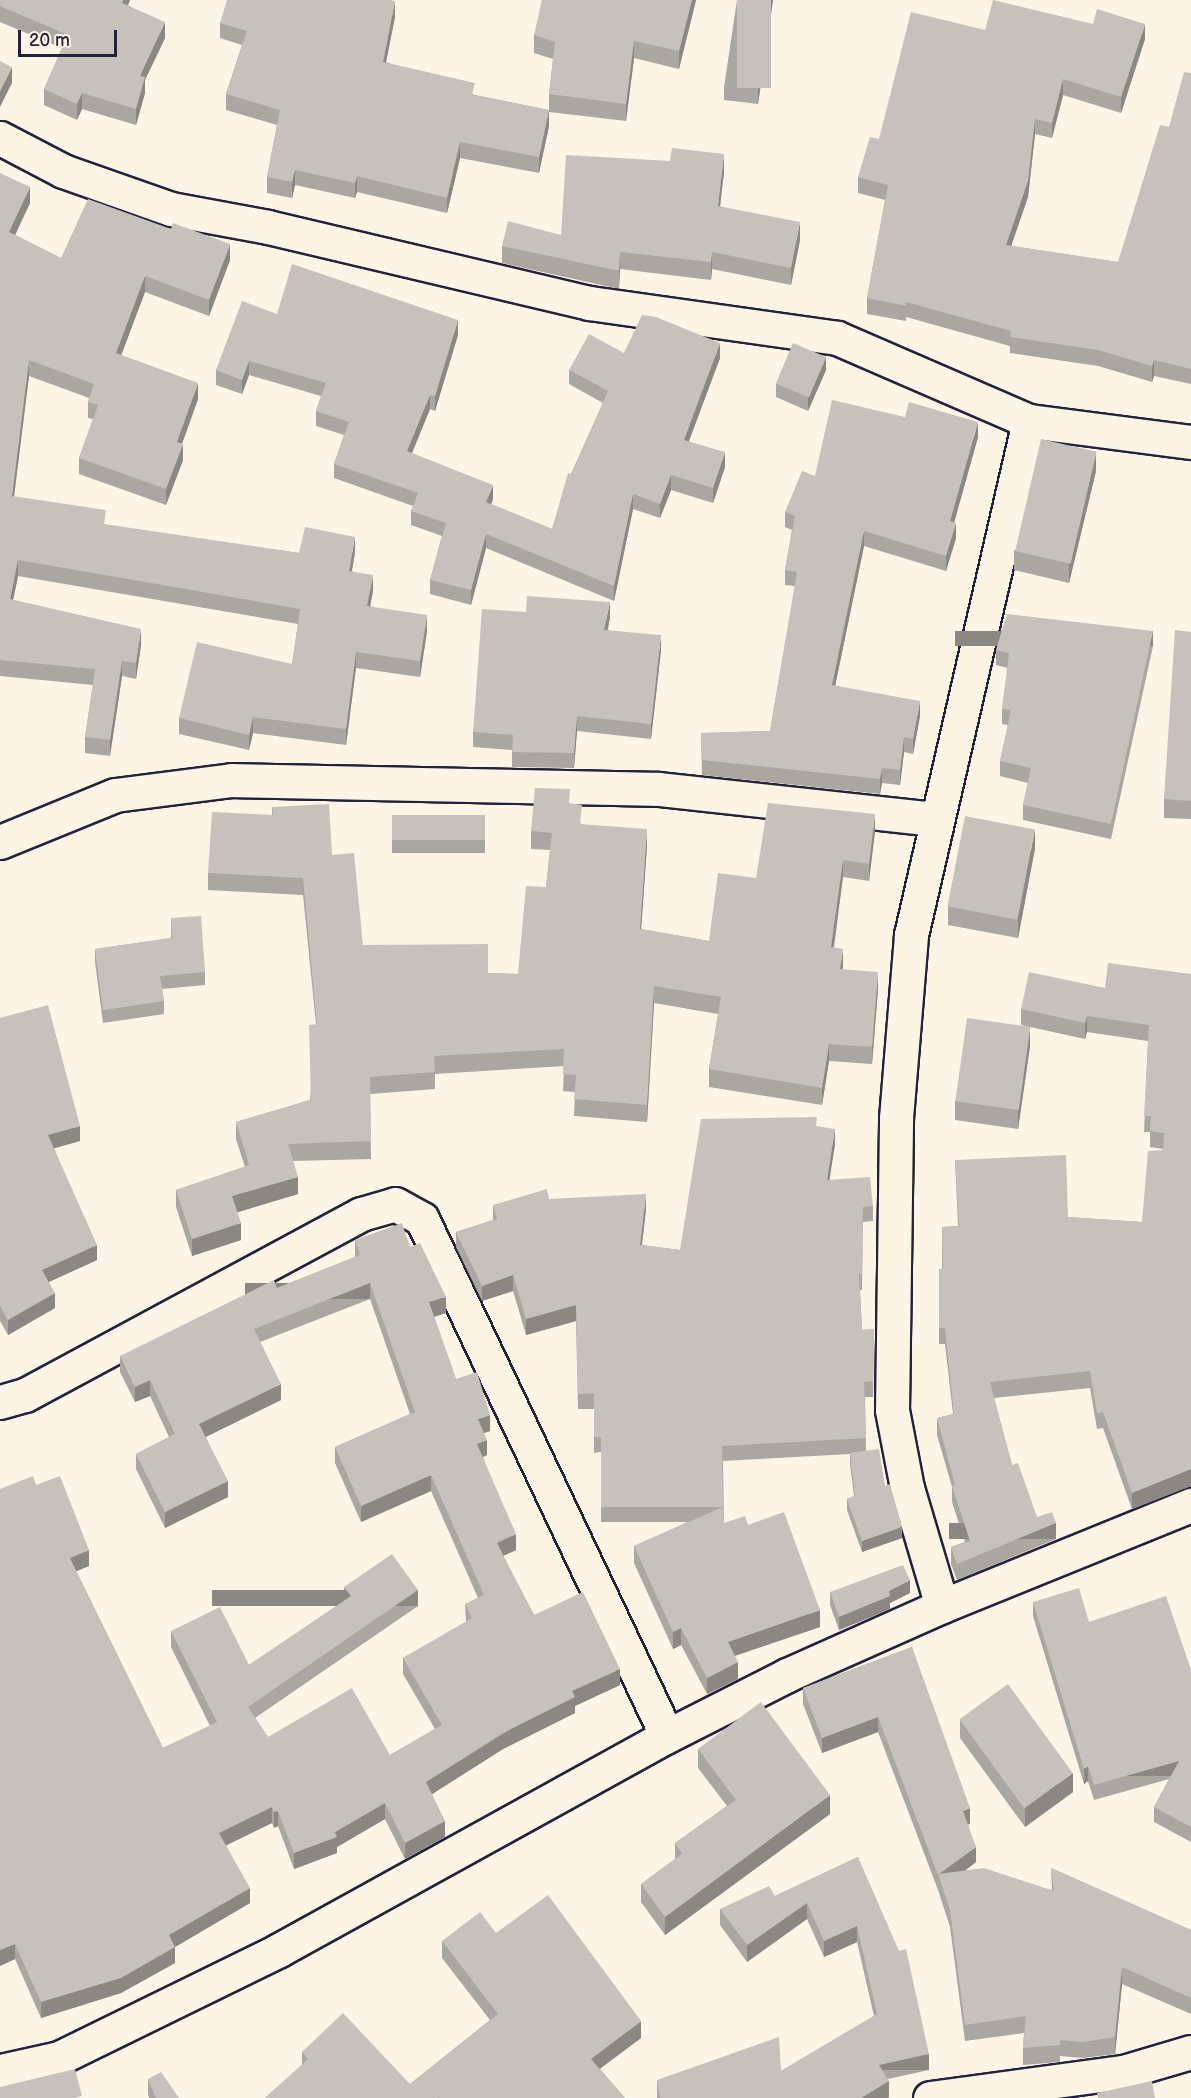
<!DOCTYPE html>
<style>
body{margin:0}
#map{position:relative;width:1191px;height:2098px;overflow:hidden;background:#fcf5e5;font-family:"Balsamiq Sans",sans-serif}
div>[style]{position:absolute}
.roads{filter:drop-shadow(2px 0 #22223b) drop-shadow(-2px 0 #22223b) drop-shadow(0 2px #22223b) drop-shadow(0 -2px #22223b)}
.minor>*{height:33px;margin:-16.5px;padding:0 16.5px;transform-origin:16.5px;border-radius:16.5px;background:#fcf5e5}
.wall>*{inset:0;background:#aaa6a1;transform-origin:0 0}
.shaded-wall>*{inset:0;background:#8b8783;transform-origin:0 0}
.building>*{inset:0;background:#c6c1bb;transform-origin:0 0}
span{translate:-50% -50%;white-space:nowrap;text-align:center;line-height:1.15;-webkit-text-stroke:4.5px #fcf5e5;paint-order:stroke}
.scale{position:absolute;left:18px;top:30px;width:99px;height:27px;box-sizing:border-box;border:3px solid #22223b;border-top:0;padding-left:8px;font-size:18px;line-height:21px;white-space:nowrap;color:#22223b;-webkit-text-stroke:4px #fcf5e5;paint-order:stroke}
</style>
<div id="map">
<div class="roads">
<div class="minor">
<div style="left:0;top:138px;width:71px;rotate:27.6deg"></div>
<div style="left:63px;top:171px;width:114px;rotate:19.4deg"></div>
<div style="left:171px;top:209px;width:99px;rotate:10.5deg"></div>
<div style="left:268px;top:227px;width:330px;rotate:13.3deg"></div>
<div style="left:589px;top:303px;width:250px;rotate:8deg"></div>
<div style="left:837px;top:338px;width:209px;rotate:23.4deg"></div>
<div style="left:1029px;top:421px;width:163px;rotate:7.4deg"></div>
<div style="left:0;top:842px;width:124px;rotate:-22.2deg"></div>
<div style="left:115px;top:795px;width:118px;rotate:-7.3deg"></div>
<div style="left:232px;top:780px;width:426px;rotate:1.2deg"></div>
<div style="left:658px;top:789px;width:280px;rotate:6.2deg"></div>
<div style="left:0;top:1402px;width:26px;rotate:-16deg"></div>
<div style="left:25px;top:1395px;width:382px;rotate:-28.3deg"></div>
<div style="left:361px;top:1214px;width:35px;rotate:-16deg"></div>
<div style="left:395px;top:1204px;width:31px;rotate:29deg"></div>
<div style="left:422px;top:1219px;width:572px;rotate:64.64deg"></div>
<div style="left:942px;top:1606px;width:123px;rotate:-106.5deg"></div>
<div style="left:907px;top:1488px;width:79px;rotate:-100.9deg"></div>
<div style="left:892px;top:1410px;width:292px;rotate:-89.2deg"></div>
<div style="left:896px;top:1118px;width:184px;rotate:-85.3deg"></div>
<div style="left:911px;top:935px;width:527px;rotate:-77.07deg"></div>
<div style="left:0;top:2071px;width:60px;rotate:-12.4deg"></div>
<div style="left:59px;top:2058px;width:245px;rotate:-26.1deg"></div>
<div style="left:279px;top:1950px;width:443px;rotate:-28.9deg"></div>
<div style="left:667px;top:1736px;width:135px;rotate:-26.9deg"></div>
<div style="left:787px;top:1675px;width:170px;rotate:-24deg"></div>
<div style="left:942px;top:1606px;width:269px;rotate:-22.1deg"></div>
<div style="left:930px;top:2098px;width:195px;rotate:-7.7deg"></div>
<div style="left:1123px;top:2072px;width:71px;rotate:-16.4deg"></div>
</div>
</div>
<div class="wall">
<div style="clip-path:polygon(0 0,130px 0,128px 5px,165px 38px,145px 80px,145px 93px,136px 125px,82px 109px,77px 120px,44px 105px,44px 89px,62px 48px,0 22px)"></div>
<div style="clip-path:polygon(696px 0,679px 69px,634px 58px,626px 121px,549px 112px,549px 126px,539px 173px,460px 158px,447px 213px,357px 192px,355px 198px,295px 185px,292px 198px,267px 193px,267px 177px,277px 125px,226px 110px,226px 94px,242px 45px,220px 38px,220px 23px,395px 17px,386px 62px,475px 95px,549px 110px,549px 94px,553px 59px,534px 53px,534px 35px)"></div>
<div style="clip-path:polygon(737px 0,773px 0,758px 104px,724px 100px,724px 87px)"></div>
<div style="clip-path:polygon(985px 30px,1145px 39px,1121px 113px,1063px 95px,1052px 138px,1035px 134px,1028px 197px,1011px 246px,1118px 262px,1169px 127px,1191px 73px,1191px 384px,1154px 376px,1152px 382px,1098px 366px,1010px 353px,1010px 346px,906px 317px,906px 321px,867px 314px,867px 298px,885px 200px,858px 193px,858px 177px,879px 139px)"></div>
<div style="clip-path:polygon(724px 172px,720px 206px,800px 240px,791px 285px,712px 269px,711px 280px,620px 269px,619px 288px,615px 288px,502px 263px,502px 246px,561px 235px)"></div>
<div style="clip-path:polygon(0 173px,30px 203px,15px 235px,61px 258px,230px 260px,209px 316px,145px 292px,121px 355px,198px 399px,182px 443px,183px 460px,166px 505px,79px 474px,79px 458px,93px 419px,88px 418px,88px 402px,89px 398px,29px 376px,14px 497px,106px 525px,299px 553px,355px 552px,352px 571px,373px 591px,370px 606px,427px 631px,420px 677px,356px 668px,346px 745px,253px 733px,249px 750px,179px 734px,179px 718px,292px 664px,298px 624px,18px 576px,13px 600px,141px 645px,136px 679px,122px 676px,110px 756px,85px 753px,85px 737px,93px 685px,0 676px)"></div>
<div style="clip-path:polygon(277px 314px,458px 335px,435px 411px,430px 409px,412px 453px,493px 499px,491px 504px,552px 529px,571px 474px,603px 403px,569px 384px,569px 370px,624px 353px,720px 358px,689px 441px,725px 467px,713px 503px,671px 490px,660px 518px,633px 509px,614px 601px,486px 548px,471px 605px,430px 594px,430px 580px,442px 536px,411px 525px,411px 511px,413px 506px,334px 478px,334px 464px,344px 435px,316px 426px,316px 411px,321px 396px,249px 375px,242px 394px,216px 385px,216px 370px)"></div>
<div style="clip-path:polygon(826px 370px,808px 411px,776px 397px,776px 384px)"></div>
<div style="clip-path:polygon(978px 437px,954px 523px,956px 538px,946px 571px,864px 546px,835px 686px,920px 716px,913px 754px,904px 752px,900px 785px,882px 783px,880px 794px,702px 775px,701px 733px,770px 731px,795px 586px,785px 585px,785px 570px,792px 530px,785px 527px,785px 512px,815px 476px)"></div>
<div style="clip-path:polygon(1096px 471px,1069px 583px,1014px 570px,1014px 551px)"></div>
<div style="clip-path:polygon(610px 617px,608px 630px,661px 650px,651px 739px,577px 731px,574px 768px,512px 767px,512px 750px,473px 747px,473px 732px)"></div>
<div style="clip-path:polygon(1191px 632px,1191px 819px,1164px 818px,1164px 799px)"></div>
<div style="clip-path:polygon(1153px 646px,1111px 839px,1023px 820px,1023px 805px,1028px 783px,1000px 776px,1000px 761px,1008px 725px,1002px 724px,1002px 709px,1008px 668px,996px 665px,996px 650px)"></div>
<div style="clip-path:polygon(570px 804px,581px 824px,647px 846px,641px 929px,709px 941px,756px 878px,875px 831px,869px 881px,843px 877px,834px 948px,843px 966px,842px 969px,878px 989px,872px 1064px,829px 1061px,822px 1105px,709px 1087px,709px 1069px,718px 1014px,654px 1003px,647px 1122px,574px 1116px,575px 1092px,563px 1091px,564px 1066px,435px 1074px,435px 1089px,370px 1094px,371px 1159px,293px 1161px,298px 1194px,237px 1212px,241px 1240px,192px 1256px,176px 1207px,176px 1190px,245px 1167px,236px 1139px,236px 1122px,310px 1100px,316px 1024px,303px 895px,208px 890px,208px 873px,272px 815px,272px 807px,332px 855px,363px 945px,488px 973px,518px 974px,546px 887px,550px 850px,531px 849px,531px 831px)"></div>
<div style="left:485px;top:815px;width:38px;height:93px;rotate:90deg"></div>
<div style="clip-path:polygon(1035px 848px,1018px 938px,948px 925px,948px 906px)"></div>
<div style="clip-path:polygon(171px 918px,205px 972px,205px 985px,162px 989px,164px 1001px,164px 1014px,103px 1023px,95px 962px,95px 949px,171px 938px)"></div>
<div style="clip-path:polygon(1191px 974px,1191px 1486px,1132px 1509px,1103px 1428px,1097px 1429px,1090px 1388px,994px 1398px,1012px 1465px,1037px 1517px,1056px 1539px,957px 1580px,951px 1564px,951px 1547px,965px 1542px,952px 1502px,952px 1487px,937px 1435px,937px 1418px,953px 1414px,945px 1344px,939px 1344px,939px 1269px,942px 1269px,942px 1227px,958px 1226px,955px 1160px,1068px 1217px,1142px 1222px,1163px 1149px,1150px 1147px,1150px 1132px,1144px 1132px,1148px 1041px,1087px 1032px,1085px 1039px,1030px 1027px,1030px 1046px,1018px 1129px,955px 1120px,955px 1101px,1029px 1027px,1021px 1025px,1021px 1009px,1105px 988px)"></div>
<div style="clip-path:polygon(0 1018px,80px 1141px,54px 1148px,97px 1260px,49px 1282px,55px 1308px,8px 1335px,0 1321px)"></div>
<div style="clip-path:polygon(817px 1126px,835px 1144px,829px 1180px,873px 1206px,873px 1221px,863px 1222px,862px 1290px,860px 1290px,862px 1330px,874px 1329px,873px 1397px,865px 1397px,866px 1451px,885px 1486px,902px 1538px,862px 1552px,847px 1510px,847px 1499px,854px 1496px,850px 1464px,850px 1454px,723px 1461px,724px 1523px,748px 1525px,820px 1627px,735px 1656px,738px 1679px,707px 1694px,681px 1645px,673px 1649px,634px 1563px,634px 1546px,688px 1522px,601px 1522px,601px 1452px,594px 1453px,594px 1409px,578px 1409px,576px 1321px,526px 1335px,513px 1291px,482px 1301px,456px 1247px,456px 1232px,493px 1220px,493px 1205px,549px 1199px,646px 1209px,642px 1245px,680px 1250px)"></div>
<div style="clip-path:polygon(355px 1240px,410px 1247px,446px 1313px,434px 1317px,456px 1379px,490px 1431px,484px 1433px,487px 1455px,483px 1457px,516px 1550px,503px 1556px,534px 1615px,620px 1685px,575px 1706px,575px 1713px,503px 1749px,432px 1794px,445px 1837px,405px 1859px,385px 1819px,337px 1847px,337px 1853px,294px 1869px,278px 1826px,274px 1828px,272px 1823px,226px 1845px,250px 1903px,175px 1947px,175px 1963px,121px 1993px,41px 2018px,15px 1959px,0 1966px,0 1489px,36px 1485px,89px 1566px,76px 1571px,163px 1748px,210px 1726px,171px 1647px,171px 1631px,249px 1665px,344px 1601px,344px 1587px,418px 1606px,255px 1718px,268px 1737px,390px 1755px,435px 1729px,403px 1674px,403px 1658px,466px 1622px,465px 1604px,478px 1598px,431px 1491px,361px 1522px,335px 1463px,335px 1447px,410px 1414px,370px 1299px,260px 1342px,281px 1400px,206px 1437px,228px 1497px,165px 1528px,136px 1469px,136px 1454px,169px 1437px,150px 1396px,135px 1402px,120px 1372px,120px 1356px,277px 1288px,355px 1257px)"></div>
<div style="clip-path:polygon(830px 1592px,910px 1593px,890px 1603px,890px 1609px,839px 1630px,830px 1605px)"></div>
<div style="clip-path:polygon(1033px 1602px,1089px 1622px,1191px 1670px,1191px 1842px,1154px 1822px,1154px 1807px,1169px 1779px,1094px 1800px,1088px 1781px,1084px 1784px,1033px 1616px)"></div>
<div style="clip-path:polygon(912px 1647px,970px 1824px,968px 1824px,976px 1862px,966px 1870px,1052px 1890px,1051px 1868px,1191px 1930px,1191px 2014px,1122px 1984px,1115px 2054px,1083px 2058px,1060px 2056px,1060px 2062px,1023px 2065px,1023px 2048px,1024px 2033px,965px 2041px,950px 1927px,938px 1890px,878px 1732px,822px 1753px,803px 1704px,803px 1688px)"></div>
<div style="clip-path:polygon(960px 1720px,1073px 1792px,1025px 1827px,960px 1738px)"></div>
<div style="clip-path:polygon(698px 1749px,830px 1814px,665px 1935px,641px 1902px,641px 1884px,675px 1859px,675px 1843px,727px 1806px,698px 1768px)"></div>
<div style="clip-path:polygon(858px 1857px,929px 2070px,888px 2079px,889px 2097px,888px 2098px,657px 2098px,657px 2080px,781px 2071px,874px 2016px,857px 1942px,824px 1957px,807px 1919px,747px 1962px,720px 1925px,720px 1909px,775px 1896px)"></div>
<div style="clip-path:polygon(496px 1933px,641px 2038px,600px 2069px,625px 2098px,265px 2098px,302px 2065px,302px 2052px,410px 2084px,490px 2020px,442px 1958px,442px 1941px)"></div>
<div style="clip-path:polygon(148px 2079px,179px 2098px,149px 2098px,148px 2094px)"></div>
</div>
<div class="shaded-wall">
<div style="clip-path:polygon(123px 0,130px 0,122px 19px,122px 3px)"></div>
<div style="clip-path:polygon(692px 0,696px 0,679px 69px,679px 51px)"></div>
<div style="clip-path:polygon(771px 0,773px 0,758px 104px,758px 91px)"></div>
<div style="clip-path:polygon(395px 1px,395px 17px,383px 77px,383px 62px)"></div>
<div style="clip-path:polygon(165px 22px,165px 38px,145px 80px,145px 93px,136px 125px,136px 109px,140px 76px)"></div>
<div style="clip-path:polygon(1145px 24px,1145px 39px,1121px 113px,1121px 97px)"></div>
<div style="clip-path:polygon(634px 41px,634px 58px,626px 121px,626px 104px)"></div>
<div style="clip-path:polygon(12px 67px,12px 83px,0 107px,0 91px)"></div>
<div style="clip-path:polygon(1063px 79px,1063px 95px,1052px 138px,1052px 123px)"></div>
<div style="clip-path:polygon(82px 93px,82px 109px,77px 120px,77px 104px)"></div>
<div style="clip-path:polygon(549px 110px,549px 126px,539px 173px,539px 157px)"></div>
<div style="clip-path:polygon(1035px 119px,1035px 134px,1028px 197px,1006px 261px,1006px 245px)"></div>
<div style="clip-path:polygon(460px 142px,460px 158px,447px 213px,447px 198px)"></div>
<div style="clip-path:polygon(724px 154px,724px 172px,718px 223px,718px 206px)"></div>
<div style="clip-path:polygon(295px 170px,295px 185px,292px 198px,292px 182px)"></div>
<div style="clip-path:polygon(357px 176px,357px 192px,355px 198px,355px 183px)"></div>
<div style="clip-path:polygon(30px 187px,30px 203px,9px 248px,9px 232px)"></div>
<div style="clip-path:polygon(800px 222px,800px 240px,791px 285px,791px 268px)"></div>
<div style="clip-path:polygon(230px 244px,230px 260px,209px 316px,209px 300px)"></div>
<div style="clip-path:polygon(620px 252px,620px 269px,619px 288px,619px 270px)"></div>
<div style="clip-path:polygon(712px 252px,712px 269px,711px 280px,711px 262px)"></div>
<div style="clip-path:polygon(145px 276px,145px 292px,116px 369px,116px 353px)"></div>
<div style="clip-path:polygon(458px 320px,458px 335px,435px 411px,435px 396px)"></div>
<div style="clip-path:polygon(720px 343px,720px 358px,684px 454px,684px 440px)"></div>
<div style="clip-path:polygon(826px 357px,826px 370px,808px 411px,808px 398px)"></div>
<div style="clip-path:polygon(29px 360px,29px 376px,12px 512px,12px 496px)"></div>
<div style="clip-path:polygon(1154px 360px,1154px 376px,1152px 382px,1152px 366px)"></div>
<div style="clip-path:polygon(249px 361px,249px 375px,242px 394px,242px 380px)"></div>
<div style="clip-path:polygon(198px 383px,198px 399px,177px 458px,177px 442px)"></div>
<div style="clip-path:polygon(430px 395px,430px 409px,407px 465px,407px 451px)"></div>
<div style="clip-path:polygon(978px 422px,978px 437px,950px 537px,950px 521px)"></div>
<div style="clip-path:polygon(183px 444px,183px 460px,166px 505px,166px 489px)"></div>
<div style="clip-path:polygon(725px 452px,725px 467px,713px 503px,713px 488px)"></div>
<div style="clip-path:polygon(1096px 452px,1096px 471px,1069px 583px,1069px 564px)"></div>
<div style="clip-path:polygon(671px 475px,671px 490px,660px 518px,660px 504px)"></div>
<div style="clip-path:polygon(493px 485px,493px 499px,486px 517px,486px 502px)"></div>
<div style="clip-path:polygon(633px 494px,633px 509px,614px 601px,614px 586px)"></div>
<div style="clip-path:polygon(956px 523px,956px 538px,946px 571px,946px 556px)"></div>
<div style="clip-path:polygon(864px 531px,864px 546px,832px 701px,832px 685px)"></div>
<div style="clip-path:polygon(486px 534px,486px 548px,471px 605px,471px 590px)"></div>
<div style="clip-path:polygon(355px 537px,355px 552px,349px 587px,349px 571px)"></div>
<div style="clip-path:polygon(18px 560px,18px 576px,10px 615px,10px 599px)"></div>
<div style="clip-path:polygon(373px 575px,373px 591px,367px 622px,367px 606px)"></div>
<div style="clip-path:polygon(610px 602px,610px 617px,604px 645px,604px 630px)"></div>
<div style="clip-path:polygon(427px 615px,427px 631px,420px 677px,420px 661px)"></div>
<div style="clip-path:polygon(141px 629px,141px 645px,136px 679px,136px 663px)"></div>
<div style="left:1153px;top:631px;width:15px;height:198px;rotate:90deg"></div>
<div style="clip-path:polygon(661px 635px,661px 650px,651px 739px,651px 724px)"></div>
<div style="clip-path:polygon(356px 652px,356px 668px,346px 745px,346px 729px)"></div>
<div style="clip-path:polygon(122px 661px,122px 676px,110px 756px,110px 740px)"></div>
<div style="clip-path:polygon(920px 701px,920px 716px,913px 754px,913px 739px)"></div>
<div style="clip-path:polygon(577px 716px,577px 731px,574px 768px,574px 753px)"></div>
<div style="clip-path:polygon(253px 717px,253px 733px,249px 750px,249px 735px)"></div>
<div style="clip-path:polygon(904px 737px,904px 752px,900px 785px,900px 770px)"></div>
<div style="clip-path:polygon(882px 768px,882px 783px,880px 794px,880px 779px)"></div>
<div style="clip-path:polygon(875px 814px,875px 831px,869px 881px,869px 864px)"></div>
<div style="clip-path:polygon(647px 829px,647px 846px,640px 946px,640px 929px)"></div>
<div style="clip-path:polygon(1035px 829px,1035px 848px,1018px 938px,1018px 919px)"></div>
<div style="clip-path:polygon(843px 860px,843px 877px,831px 964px,831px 947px)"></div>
<div style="clip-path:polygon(843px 949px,843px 966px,840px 986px,840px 969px)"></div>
<div style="clip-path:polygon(878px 972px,878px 989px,872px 1064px,872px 1047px)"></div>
<div style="clip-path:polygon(654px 986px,654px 1003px,647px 1122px,647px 1105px)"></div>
<div style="clip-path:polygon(1087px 1016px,1087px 1032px,1085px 1039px,1085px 1023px)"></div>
<div style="clip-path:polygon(1030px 1027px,1030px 1046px,1018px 1129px,1018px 1110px)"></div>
<div style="clip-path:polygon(829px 1044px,829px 1061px,822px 1105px,822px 1088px)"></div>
<div style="clip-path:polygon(80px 1126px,80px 1141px,48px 1150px,48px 1135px)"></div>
<div style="clip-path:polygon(835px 1129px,835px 1144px,827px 1196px,827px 1180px)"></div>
<div style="clip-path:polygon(298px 1177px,298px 1194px,232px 1214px,232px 1196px)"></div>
<div style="clip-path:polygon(646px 1194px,646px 1209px,640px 1260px,640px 1245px)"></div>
<div style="clip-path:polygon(241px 1223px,241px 1240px,192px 1256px,192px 1239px)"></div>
<div style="clip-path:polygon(97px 1245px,97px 1260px,42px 1285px,42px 1270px)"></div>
<div style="clip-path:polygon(513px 1275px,513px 1291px,482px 1301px,482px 1286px)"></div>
<div style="left:370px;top:1283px;width:16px;height:125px;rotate:90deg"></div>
<div style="clip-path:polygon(55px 1293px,55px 1308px,8px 1335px,8px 1320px)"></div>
<div style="clip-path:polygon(446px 1297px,446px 1313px,429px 1318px,429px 1302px)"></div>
<div style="clip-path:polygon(576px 1305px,576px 1321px,526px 1335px,526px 1319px)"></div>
<div style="clip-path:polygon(150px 1380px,150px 1396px,135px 1402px,135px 1387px)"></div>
<div style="clip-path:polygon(281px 1384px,281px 1400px,199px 1440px,199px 1424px)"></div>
<div style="clip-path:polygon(490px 1415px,490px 1431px,478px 1435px,478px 1419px)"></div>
<div style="clip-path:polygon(487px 1440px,487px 1455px,477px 1460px,477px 1444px)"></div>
<div style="clip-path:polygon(1191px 1469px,1191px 1486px,1132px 1509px,1132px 1493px)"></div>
<div style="clip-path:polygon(431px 1475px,431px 1491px,361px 1522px,361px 1506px)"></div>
<div style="clip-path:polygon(228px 1481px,228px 1497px,165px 1528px,165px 1512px)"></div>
<div style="left:1056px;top:1523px;width:16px;height:107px;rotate:90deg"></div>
<div style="clip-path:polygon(902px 1527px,902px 1538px,862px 1552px,862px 1541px)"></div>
<div style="clip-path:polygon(516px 1534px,516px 1550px,497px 1559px,497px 1543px)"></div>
<div style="clip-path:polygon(89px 1550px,89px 1566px,70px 1574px,70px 1558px)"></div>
<div style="clip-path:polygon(910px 1580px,910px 1593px,890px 1603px,890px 1609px,839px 1630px,839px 1617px)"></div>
<div style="left:418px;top:1590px;width:16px;height:206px;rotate:90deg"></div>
<div style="clip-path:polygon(820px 1610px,820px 1627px,728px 1658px,728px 1642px)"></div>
<div style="clip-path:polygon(681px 1628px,681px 1645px,673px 1649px,673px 1632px)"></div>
<div style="clip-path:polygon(738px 1662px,738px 1679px,707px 1694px,707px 1678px)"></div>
<div style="clip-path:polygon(620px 1669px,620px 1685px,575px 1706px,575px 1713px,503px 1749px,426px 1798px,426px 1782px,572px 1691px)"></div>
<div style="clip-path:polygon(878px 1717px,878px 1732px,822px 1753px,822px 1738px)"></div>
<div style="left:1179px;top:1761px;width:15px;height:88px;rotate:90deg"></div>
<div style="clip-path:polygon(1088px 1766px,1088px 1781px,1084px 1784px,1084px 1769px)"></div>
<div style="clip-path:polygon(1073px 1773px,1073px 1792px,1025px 1827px,1025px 1808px)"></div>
<div style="clip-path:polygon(830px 1795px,830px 1814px,665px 1935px,665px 1917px)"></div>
<div style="clip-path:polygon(385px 1803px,385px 1819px,337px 1847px,337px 1853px,294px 1869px,294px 1853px,335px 1832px)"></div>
<div style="clip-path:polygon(272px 1807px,272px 1823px,219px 1849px,219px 1833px)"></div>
<div style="clip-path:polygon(970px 1808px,970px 1824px,963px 1826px,963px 1811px)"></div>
<div style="clip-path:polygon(278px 1811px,278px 1826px,274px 1828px,274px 1812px)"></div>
<div style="clip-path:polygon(445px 1821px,445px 1837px,405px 1859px,405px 1843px)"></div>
<div style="clip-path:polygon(976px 1847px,976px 1862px,943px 1887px,938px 1875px)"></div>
<div style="clip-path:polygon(250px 1888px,250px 1903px,175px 1947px,175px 1963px,121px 1993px,41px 2018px,41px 2002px,169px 1935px)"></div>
<div style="clip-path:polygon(807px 1903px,807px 1919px,747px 1962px,747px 1945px)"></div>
<div style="clip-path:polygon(857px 1926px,857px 1942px,824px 1957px,824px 1941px)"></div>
<div style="clip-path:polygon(15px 1944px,15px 1959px,0 1966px,0 1950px)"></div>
<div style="clip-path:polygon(1122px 1967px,1122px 1984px,1115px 2054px,1115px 2037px)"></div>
<div style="clip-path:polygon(641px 2021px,641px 2038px,591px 2075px,591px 2059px)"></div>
<div style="left:929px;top:2054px;width:16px;height:51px;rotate:90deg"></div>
<div style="clip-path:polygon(889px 2081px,889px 2097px,888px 2098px,861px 2098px)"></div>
</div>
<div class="building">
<div style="clip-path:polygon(0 0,123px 0,122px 3px,165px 22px,140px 76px,145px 77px,136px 109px,82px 93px,77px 104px,44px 89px,68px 35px,0 6px)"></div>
<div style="clip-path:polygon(227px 0,390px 0,395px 1px,383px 62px,475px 83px,472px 95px,549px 110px,539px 157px,460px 142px,447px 198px,357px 176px,355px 183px,295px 170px,292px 182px,267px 177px,280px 110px,226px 94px,247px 31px,220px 23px)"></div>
<div style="clip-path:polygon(542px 0,692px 0,679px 51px,634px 41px,626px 104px,549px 94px,555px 42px,534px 35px)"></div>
<div style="left:737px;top:0;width:34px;height:88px"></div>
<div style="clip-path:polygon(993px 0,1093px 24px,1097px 9px,1145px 24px,1121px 97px,1063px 79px,1052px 123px,1035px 119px,1028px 181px,1006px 245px,1118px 262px,1160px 125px,1169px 127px,1184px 72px,1191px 73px,1191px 369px,1154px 360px,1152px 366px,1098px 350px,1010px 337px,1011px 331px,906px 302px,906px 306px,867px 298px,888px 185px,858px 177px,870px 137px,879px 139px,911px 12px,985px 30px)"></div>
<div style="clip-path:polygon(0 61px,12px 67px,0 91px)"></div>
<div style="clip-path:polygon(672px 148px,724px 154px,718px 206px,800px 222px,791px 268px,712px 252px,711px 262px,620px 252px,619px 270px,615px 270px,502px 246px,508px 221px,561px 235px,566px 155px,670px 161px)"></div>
<div style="clip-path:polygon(0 173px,30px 187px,9px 232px,61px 258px,88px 199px,171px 229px,173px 223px,230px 244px,209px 300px,145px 276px,116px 353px,198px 383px,177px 442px,183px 444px,166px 489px,79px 458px,98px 405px,88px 402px,94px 384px,29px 360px,12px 496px,106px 510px,104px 524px,299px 553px,305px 527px,355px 537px,349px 571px,373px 575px,367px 606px,427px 615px,420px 661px,356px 652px,346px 729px,253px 717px,249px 735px,179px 718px,197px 642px,292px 664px,300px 609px,18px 560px,10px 599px,141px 629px,136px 663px,122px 661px,110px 740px,85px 737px,95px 669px,0 660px)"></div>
<div style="clip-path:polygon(292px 264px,458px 320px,435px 396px,430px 395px,407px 451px,493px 485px,486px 502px,552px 529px,568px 473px,571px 474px,608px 391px,569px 370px,589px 334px,624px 353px,642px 315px,656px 317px,720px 343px,684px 440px,725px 452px,713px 488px,671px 475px,660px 504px,633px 494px,614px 586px,486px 534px,471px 590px,430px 580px,446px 523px,411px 511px,418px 493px,334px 464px,349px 422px,316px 411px,326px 383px,249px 361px,242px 380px,216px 370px,242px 301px,277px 314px)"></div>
<div style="left:793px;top:343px;width:36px;height:44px;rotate:23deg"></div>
<div style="clip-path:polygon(832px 400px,905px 417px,909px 402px,978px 422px,950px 521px,956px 523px,946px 556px,864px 531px,832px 685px,920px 701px,913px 739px,904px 737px,900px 770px,882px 768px,880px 779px,702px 760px,701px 733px,770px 731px,797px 572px,785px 570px,795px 516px,785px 512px,802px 471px,815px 476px)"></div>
<div style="left:1041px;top:439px;width:57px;height:115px;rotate:13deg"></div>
<div style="clip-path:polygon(527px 596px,610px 602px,604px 630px,661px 635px,651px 724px,577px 716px,574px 753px,512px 752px,513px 735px,473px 732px,482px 609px,526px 612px)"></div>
<div style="clip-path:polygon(1007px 614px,1153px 631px,1111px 824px,1023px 805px,1031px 768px,1000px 761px,1011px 710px,1002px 709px,1009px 653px,996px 650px)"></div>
<div style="clip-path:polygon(1175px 630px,1191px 632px,1191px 801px,1164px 799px)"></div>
<div style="clip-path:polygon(535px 788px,570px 789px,569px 803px,582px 805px,580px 824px,647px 829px,640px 929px,709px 941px,718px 873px,756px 878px,768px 803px,875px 814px,869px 864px,843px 860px,831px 947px,843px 949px,840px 969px,878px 972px,872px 1047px,829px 1044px,822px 1088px,709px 1069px,721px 997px,654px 986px,647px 1105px,574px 1099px,576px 1075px,563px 1074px,564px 1049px,434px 1056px,435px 1072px,370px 1077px,371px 1141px,288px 1144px,298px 1177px,232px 1196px,241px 1223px,192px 1239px,176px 1190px,249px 1165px,236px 1122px,311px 1100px,309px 1025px,317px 1024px,303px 878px,208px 873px,212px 812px,273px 815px,272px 807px,329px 804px,332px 855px,354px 853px,363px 945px,488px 944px,488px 973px,518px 974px,526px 886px,546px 887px,552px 833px,531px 831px)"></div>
<div style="left:485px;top:815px;width:25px;height:93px;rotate:90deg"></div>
<div style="left:965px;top:816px;width:71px;height:92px;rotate:11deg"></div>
<div style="clip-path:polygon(201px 916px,205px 972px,160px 976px,164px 1001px,103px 1010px,95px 949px,172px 938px,171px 918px)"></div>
<div style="clip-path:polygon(1108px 963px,1191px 974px,1191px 1469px,1132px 1493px,1103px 1412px,1097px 1413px,1090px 1371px,990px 1382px,1012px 1465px,1018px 1463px,1037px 1517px,1052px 1512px,1056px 1523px,957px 1564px,951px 1547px,970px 1541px,952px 1486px,955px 1485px,937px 1418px,954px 1414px,945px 1328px,939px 1328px,939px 1269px,943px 1269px,942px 1227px,959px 1226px,955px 1160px,1066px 1155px,1068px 1217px,1142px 1222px,1148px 1151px,1163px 1150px,1164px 1133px,1150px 1131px,1151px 1116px,1144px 1116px,1149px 1025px,1087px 1016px,1085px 1023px,1021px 1009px,1029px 972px,1105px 988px)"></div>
<div style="clip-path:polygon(48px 1005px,80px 1126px,48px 1135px,97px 1245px,42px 1270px,55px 1293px,8px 1320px,0 1306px,0 1018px)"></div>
<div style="left:967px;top:1018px;width:64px;height:84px;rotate:8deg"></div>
<div style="clip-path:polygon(817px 1117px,816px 1126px,835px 1129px,827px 1180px,870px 1177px,873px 1206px,863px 1207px,862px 1274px,859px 1274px,862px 1330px,874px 1329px,873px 1381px,864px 1382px,866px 1438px,722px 1446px,723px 1507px,601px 1507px,601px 1437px,594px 1437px,594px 1393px,578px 1394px,576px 1305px,526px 1319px,513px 1275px,482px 1286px,456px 1232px,497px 1219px,493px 1205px,547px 1189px,549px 1199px,646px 1194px,640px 1245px,680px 1250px,701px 1119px)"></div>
<div style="clip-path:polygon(402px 1223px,410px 1247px,420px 1243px,446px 1297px,429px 1302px,456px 1379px,477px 1372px,490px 1415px,478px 1419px,487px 1440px,477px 1444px,516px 1534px,497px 1543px,534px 1615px,583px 1592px,620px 1669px,572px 1691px,575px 1697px,503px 1733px,426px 1782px,445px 1821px,405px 1843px,385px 1803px,335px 1832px,337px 1837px,294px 1853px,278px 1811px,274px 1812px,272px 1807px,219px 1833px,250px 1888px,169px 1935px,175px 1947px,121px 1978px,41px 2002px,15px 1944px,0 1950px,0 1489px,33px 1476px,36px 1485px,60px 1476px,89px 1550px,70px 1558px,163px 1748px,217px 1722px,171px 1631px,220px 1607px,249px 1665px,351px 1596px,344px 1587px,392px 1554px,418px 1590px,248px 1707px,268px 1737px,352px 1688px,390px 1755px,442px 1725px,403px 1658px,472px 1618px,465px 1604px,484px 1595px,431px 1475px,361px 1506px,335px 1447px,415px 1412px,370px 1283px,254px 1329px,281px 1384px,199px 1424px,228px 1481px,165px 1512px,136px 1454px,175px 1434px,150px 1380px,135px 1387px,120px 1356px,274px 1280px,277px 1288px,360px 1255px,355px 1240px)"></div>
<div style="clip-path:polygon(879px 1449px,885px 1486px,890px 1484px,902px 1527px,862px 1541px,847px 1499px,855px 1496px,850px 1453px)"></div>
<div style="clip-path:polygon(723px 1507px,724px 1523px,745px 1516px,748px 1525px,784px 1512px,820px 1610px,728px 1642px,738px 1662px,707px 1678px,681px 1628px,673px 1632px,634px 1546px)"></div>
<div style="clip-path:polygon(903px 1565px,910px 1580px,889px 1591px,890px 1596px,839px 1617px,830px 1592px)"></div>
<div style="clip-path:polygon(1079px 1588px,1089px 1622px,1166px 1596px,1191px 1670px,1191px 1827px,1154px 1807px,1179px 1761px,1094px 1785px,1088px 1766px,1084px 1769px,1033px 1602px)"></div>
<div style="clip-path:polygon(912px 1647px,970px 1808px,963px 1811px,976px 1847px,940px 1873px,938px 1874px,938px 1875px,878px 1717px,822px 1738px,803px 1688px)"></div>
<div style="left:1008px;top:1684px;width:110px;height:60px;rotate:54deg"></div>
<div style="clip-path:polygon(761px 1702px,830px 1795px,665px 1917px,641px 1884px,682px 1854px,675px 1843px,736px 1800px,698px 1749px)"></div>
<div style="clip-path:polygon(858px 1857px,899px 1951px,906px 1949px,929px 2054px,879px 2065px,889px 2081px,861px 2098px,660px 2098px,657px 2080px,779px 2037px,781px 2071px,877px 2014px,857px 1926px,824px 1941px,807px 1903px,747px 1945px,720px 1909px,769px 1886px,775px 1896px)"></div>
<div style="clip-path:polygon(984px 1868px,1054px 1891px,1051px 1868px,1191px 1930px,1191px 1998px,1122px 1967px,1115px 2037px,1083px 2042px,1060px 2040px,1060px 2045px,1023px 2048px,1026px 2016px,965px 2025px,950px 1910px,938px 1874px)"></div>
<div style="clip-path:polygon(548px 1895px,641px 2021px,591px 2059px,625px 2098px,439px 2098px,439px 2097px,438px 2098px,265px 2098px,308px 2059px,302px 2052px,343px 2013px,410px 2084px,498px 2014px,442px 1941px,480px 1912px,496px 1933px)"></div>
<div style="clip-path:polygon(75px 2069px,82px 2096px,75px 2098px,0 2098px,0 2087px)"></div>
<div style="clip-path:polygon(161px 2072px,179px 2098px,156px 2098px,148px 2079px)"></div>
<div style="clip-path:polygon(1152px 2081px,1155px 2098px,1098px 2098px,1097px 2093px)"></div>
</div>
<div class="scale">20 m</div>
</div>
